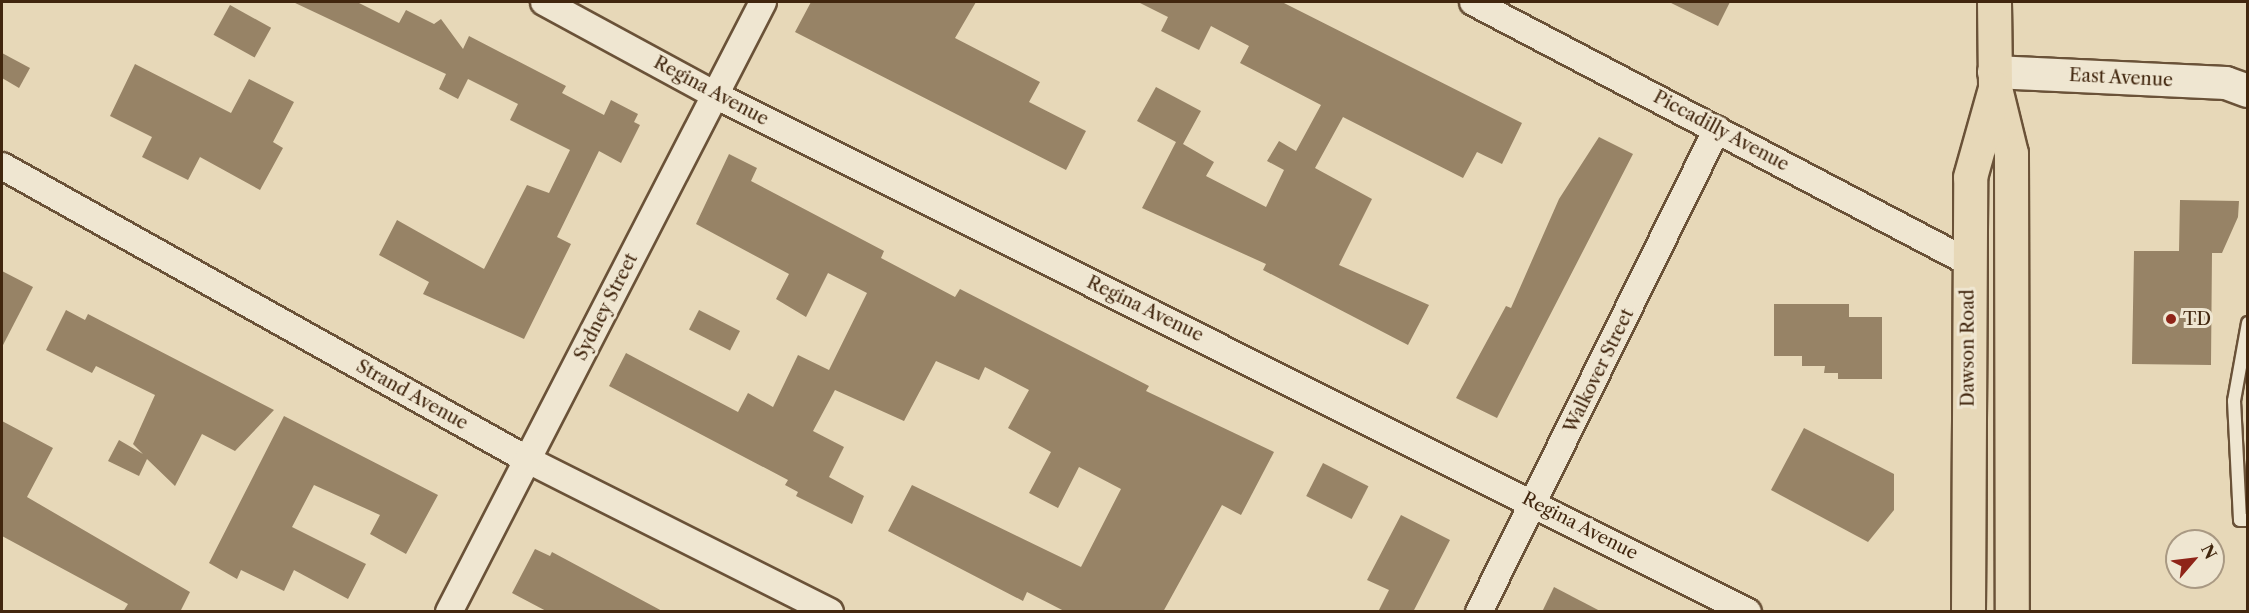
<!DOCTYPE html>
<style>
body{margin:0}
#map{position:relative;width:2249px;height:613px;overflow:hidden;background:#e7d8b8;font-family:"Libre Caslon Text",serif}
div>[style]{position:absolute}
.building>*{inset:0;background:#978366;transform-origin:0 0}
.roads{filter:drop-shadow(2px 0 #6a5238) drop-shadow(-2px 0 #6a5238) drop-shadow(0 2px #6a5238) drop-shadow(0 -2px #6a5238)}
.service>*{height:12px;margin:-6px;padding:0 6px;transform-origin:6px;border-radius:6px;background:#efe6d1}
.minor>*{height:26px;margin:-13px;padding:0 13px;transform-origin:13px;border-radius:13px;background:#efe6d1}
.tertiary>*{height:32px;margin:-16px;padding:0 16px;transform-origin:16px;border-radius:16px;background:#efe6d1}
.primary>*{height:33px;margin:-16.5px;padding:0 16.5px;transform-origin:16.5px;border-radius:16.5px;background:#e7d8b8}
.dots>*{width:16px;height:16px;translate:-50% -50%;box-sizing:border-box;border:3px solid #efe6d1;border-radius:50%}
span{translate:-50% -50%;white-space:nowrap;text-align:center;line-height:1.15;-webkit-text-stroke:6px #efe6d1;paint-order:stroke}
.street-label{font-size:18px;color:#41260e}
.poi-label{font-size:18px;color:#41260e}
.left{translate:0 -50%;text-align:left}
.frame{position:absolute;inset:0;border:3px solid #41260e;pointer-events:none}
.north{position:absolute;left:2165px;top:529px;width:60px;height:60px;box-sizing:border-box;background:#efe6d1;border:2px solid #a99983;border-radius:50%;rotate:62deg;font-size:16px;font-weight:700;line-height:24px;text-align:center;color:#41260e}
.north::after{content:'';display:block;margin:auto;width:21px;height:27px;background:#8f2418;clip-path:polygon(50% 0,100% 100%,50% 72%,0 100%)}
</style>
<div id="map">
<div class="building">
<div style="clip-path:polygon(293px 2px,357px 2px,399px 23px,406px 10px,434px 24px,441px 19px,463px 49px,469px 36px,566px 86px,562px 93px,604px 115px,611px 100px,638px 114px,634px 122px,640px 125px,621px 163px,599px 151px,557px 237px,571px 244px,524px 339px,423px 294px,429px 282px,379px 255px,397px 220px,484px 269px,527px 185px,549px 193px,570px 150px,510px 120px,518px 104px,468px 79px,458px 99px,439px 89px,446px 74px)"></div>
<div style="clip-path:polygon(811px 2px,976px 2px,955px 38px,1040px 82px,1029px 102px,1086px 131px,1066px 170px,795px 32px)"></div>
<div style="clip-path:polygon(1138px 2px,1282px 2px,1522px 123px,1502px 164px,1477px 152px,1463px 178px,1343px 117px,1315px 168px,1372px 199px,1339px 265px,1429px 305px,1408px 345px,1263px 270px,1266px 264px,1142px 208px,1176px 142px,1137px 121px,1156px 87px,1201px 111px,1183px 144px,1214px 162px,1206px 176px,1266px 207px,1284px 170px,1267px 161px,1279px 141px,1296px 151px,1321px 105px,1240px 63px,1249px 46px,1211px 26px,1199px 50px,1161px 31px,1168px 17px)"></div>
<div style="clip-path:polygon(1669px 2px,1730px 2px,1718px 26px)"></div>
<div style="left:230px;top:5px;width:47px;height:34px;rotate:29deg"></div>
<div style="clip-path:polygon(2px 53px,30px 68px,19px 88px,2px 78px)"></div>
<div style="clip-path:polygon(135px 64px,231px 113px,249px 79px,294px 102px,273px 142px,283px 148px,260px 190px,200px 157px,188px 180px,142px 157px,152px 137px,110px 116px)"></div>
<div style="clip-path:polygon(1599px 137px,1633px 154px,1497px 418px,1456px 398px,1506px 306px,1511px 308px,1559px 199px)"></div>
<div style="clip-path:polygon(729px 154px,757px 168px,751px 181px,884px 251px,881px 258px,955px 297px,960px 289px,1149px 386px,1146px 391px,1274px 452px,1241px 515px,1222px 505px,1163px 612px,1066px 612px,1027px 592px,1023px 601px,888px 531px,912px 485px,1081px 567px,1121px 489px,1079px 467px,1058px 508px,1029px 493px,1051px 452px,1008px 428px,1029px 390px,985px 367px,979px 380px,936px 361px,904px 421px,835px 390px,813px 431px,844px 447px,829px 477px,864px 496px,852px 524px,796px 496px,798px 492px,785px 485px,788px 480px,609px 386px,626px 353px,738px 412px,748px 393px,773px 407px,798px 355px,829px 370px,867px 293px,828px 273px,806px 317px,776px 299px,789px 274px,696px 224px)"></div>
<div style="clip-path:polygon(2180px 200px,2239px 201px,2238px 217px,2222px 253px,2212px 253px,2211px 365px,2132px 364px,2134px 251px,2179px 251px)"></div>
<div style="clip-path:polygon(2px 271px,33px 287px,2px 347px)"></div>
<div style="clip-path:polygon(1774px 304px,1849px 304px,1849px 317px,1882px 317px,1882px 379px,1838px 379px,1838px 373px,1824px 373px,1825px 366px,1802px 366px,1802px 356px,1774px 356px)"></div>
<div style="clip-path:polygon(66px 310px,85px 320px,88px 314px,274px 410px,235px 451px,202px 434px,175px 486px,147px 459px,139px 476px,108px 461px,119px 440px,143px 454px,133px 444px,155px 395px,96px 366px,92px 373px,46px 350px)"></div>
<div style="left:699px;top:310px;width:46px;height:22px;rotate:27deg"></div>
<div style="clip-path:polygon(284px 416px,438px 495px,406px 554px,370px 534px,380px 515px,314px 485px,292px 527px,366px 564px,348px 599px,294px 570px,284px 591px,241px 570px,237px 579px,209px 563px)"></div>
<div style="clip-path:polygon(2px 421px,53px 448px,27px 497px,190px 592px,180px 612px,123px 612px,128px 604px,2px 536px)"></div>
<div style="clip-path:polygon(1804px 428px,1894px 474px,1894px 510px,1868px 542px,1771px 490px)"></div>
<div style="left:1323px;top:463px;width:51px;height:37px;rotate:27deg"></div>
<div style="clip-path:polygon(1401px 515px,1450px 540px,1413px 612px,1378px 612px,1389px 590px,1367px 580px)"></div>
<div style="clip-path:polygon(535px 549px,550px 556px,552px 552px,664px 612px,548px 612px,512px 593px)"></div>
<div style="clip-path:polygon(1554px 587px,1602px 612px,1542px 612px)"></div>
</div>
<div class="roads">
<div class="service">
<div style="left:2248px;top:323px;width:79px;rotate:100.2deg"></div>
<div style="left:2234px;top:401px;width:119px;rotate:87.1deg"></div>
<div style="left:2240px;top:520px;width:8px"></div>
</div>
<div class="minor">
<div style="left:544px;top:2px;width:195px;rotate:28.5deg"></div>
<div style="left:715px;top:95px;width:1155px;rotate:26.59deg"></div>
<div style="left:1473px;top:2px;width:559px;rotate:27.71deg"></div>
<div style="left:2px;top:166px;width:603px;rotate:29.2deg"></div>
<div style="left:528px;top:460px;width:338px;rotate:26.7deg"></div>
<div style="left:449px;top:612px;width:686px;rotate:-62.76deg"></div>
<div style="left:1479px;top:612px;width:538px;rotate:-63.77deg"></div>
</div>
<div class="tertiary">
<div style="left:1994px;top:72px;width:232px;rotate:2.7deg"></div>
<div style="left:2226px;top:83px;width:23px;rotate:20deg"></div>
</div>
<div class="primary">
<div style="left:1994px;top:2px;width:86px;rotate:89.3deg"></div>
<div style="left:1995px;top:88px;width:67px;rotate:76.2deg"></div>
<div style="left:2011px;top:153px;width:459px;rotate:89.9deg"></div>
<div style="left:1968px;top:612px;width:435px;rotate:-89.7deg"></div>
<div style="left:1970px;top:177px;width:92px;rotate:-74.3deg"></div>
</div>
</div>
<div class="dots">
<div style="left:2171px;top:319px;background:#8f2418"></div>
</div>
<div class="street-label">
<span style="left:2121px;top:78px;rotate:3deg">East Avenue</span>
<span style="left:711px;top:91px;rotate:28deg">Regina Avenue</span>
<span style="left:1721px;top:131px;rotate:28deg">Piccadilly Avenue</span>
<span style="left:606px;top:307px;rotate:-63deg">Sydney Street</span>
<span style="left:1145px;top:309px;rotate:26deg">Regina Avenue</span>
<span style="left:1968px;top:348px;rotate:-90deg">Dawson Road</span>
<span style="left:1599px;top:371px;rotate:-64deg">Walkover Street</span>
<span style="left:412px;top:395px;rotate:29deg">Strand Avenue</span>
<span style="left:1580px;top:526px;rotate:27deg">Regina Avenue</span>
</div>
<div class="poi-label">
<span class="left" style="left:2183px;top:319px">TD</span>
</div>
<div class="frame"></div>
<div class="north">N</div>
</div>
